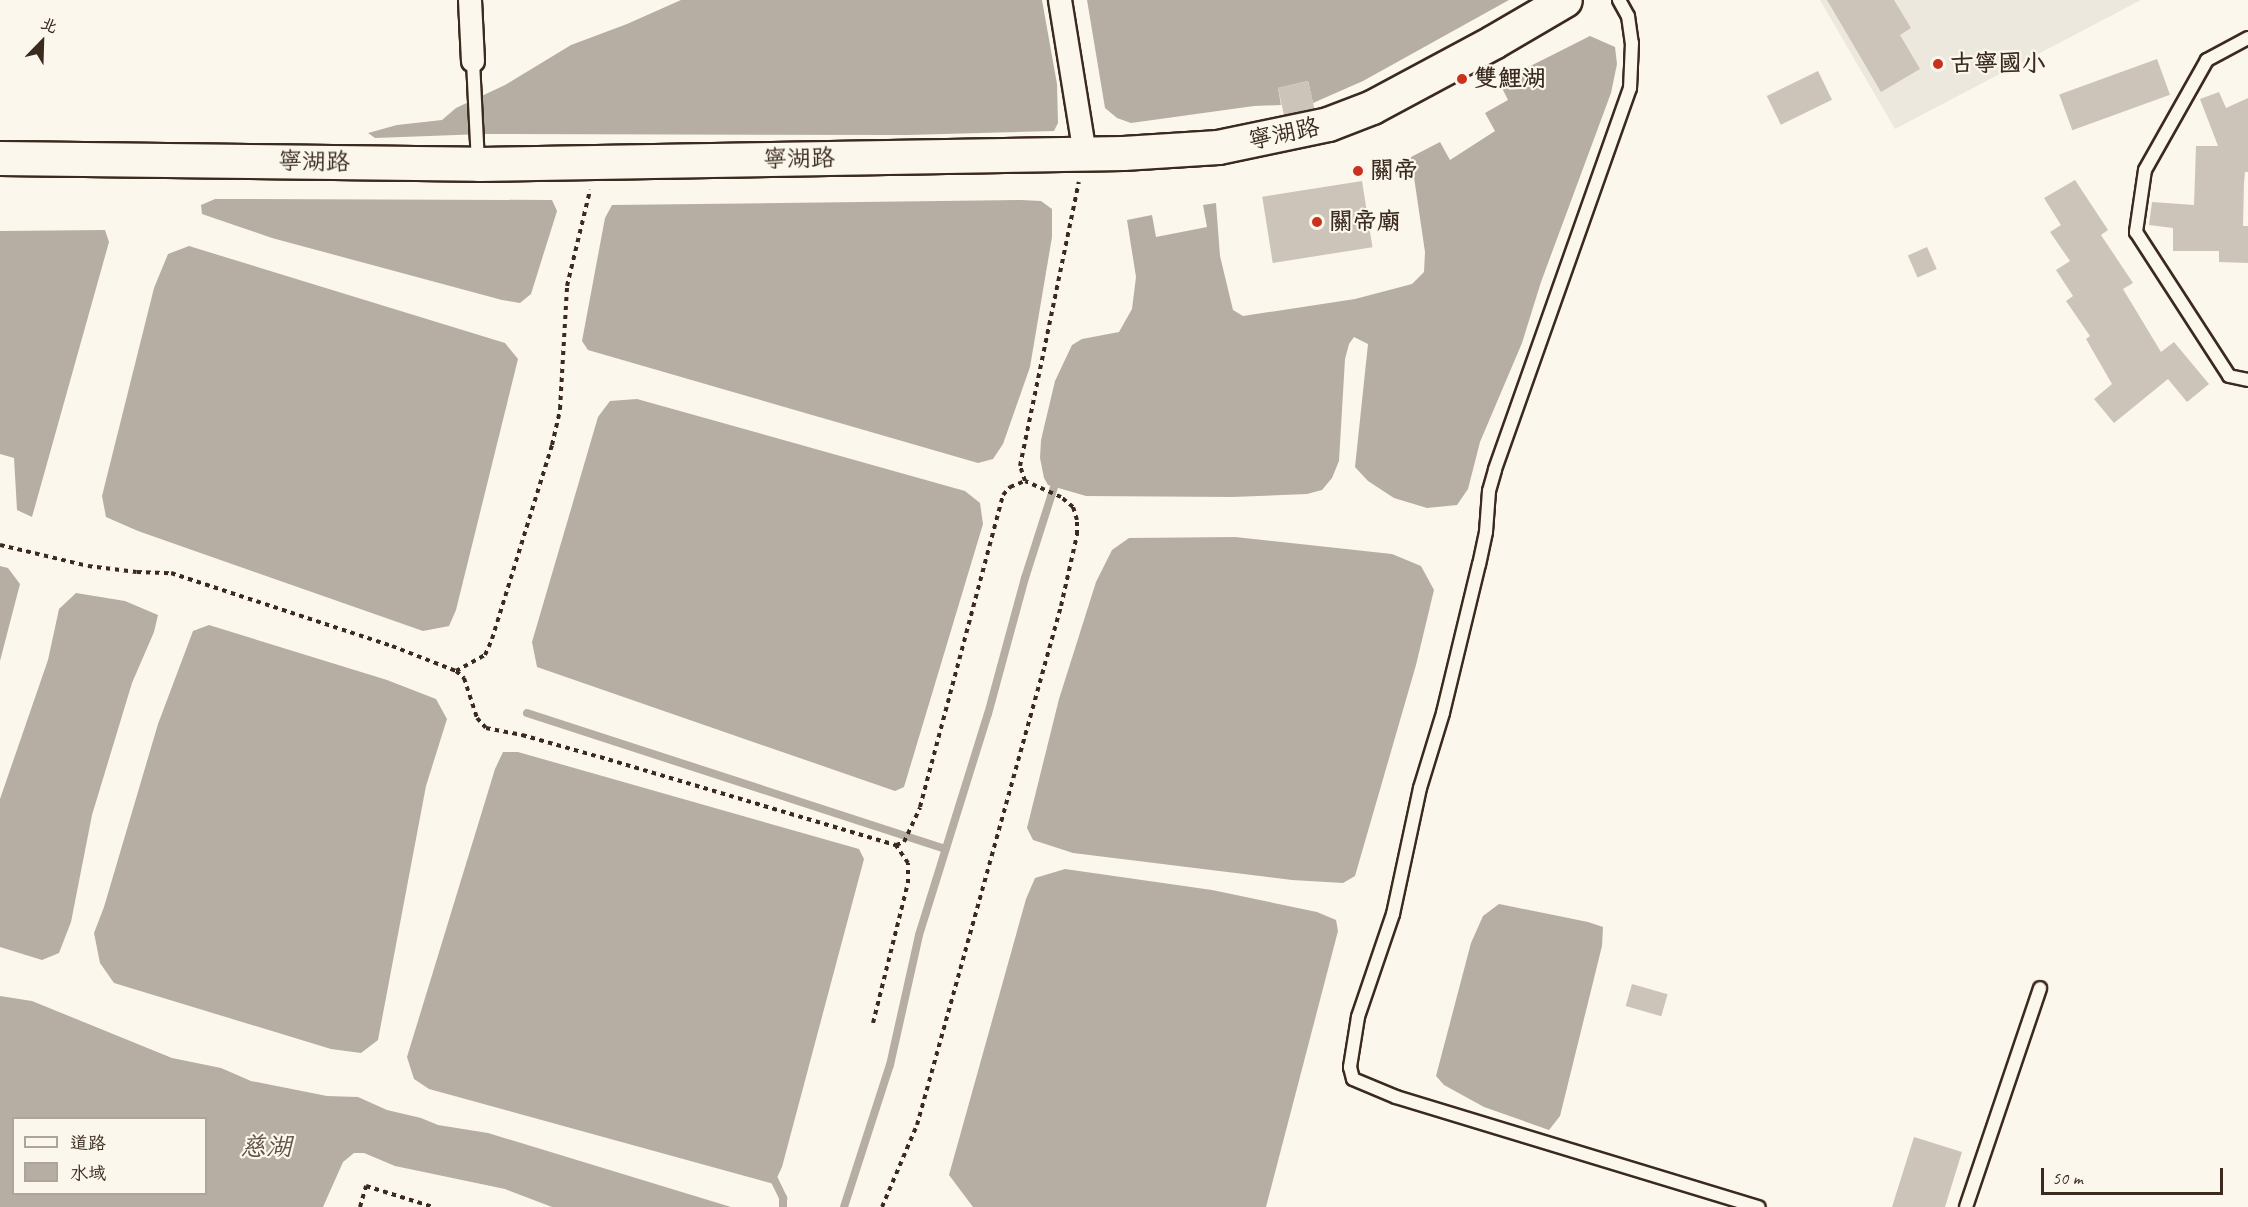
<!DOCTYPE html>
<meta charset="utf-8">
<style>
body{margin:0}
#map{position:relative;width:2248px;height:1207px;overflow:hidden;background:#fbf7ec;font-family:Caveat,"LXGW WenKai TC",sans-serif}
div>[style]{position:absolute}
.built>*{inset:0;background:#ede8dd}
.water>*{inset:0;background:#b6aea2}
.stream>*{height:8px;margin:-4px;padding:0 4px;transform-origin:4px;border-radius:4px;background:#b6aea2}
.building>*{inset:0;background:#ccc4b9;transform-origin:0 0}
.path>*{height:4px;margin-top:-2px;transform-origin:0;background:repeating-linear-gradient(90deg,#3b2a1e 0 4.5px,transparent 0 9px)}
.roads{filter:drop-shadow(2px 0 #3b2a1e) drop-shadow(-2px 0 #3b2a1e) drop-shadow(0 2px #3b2a1e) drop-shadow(0 -2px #3b2a1e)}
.service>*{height:12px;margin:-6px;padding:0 6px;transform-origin:6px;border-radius:6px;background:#fbf7ec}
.minor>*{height:22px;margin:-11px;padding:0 11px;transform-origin:11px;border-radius:11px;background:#fbf7ec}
.secondary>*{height:33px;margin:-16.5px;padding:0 16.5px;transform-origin:16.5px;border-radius:16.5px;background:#fbf7ec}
.dots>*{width:16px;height:16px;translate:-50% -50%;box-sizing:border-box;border:3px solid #fbf7ec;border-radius:50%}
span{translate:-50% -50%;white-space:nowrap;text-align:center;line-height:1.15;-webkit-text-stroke:4.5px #fbf7ec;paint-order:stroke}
.poi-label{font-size:24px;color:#3b2a1e;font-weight:700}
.left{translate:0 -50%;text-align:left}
.street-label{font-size:24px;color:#3b2a1e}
.water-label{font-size:26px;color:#605246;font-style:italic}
.legend{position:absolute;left:12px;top:1117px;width:195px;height:78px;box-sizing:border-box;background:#fbf7ec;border:2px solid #aea59a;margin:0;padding:8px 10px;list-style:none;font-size:18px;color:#3b2a1e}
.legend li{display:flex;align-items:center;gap:12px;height:30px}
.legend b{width:30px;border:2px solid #aea59a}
.north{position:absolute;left:12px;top:12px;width:60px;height:60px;-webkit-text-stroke:4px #fbf7ec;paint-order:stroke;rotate:23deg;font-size:16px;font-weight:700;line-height:24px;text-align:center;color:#3b2a1e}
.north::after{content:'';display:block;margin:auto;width:21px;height:27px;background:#3b2a1e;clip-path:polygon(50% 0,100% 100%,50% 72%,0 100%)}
.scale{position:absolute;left:2041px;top:1168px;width:182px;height:27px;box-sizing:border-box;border:3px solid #3b2a1e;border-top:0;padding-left:8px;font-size:18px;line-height:21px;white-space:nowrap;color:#3b2a1e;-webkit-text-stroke:4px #fbf7ec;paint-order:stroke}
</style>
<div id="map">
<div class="built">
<div style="clip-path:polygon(1820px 0,2141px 0,1895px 129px)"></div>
</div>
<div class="water">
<div style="clip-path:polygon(681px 0,1042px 0,1057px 84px,1058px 123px,1054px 131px,907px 135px,483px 134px,375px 138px,368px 133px,397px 125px,442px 120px,456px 108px,505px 85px,571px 45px,627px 24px)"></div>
<div style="clip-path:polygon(1087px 0,1509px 0,1363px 81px,1313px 103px,1308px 81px,1278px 88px,1281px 105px,1254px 106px,1131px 123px,1117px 118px,1105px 108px)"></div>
<div style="clip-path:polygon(1590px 36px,1615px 47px,1617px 64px,1611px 93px,1541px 282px,1522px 343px,1480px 442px,1468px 489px,1457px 505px,1427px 508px,1394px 498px,1368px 481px,1355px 467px,1368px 344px,1354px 337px,1349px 344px,1345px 359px,1339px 461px,1332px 478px,1322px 490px,1307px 494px,1232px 497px,1086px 496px,1048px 485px,1044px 478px,1040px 458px,1041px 440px,1055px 381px,1072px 345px,1082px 339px,1119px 332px,1132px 309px,1136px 277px,1127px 220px,1152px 215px,1156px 237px,1207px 227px,1203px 205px,1216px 203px,1220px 256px,1233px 310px,1243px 316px,1355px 299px,1412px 284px,1424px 272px,1425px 252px,1411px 157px,1440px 142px,1450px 160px,1495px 131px,1485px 113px,1508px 100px,1499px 82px)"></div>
<div style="clip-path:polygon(215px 199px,552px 200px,557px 211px,531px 294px,520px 303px,502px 300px,272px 238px,202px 214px,201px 205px)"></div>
<div style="clip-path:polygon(1021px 200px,1041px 201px,1052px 209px,1052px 237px,1030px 367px,1003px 444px,993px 459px,978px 463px,588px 350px,582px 341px,605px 218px,612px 205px)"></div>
<div style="clip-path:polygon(105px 230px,109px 242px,32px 517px,17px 510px,14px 458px,0 454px,0 231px)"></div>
<div style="clip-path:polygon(189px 246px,505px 343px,518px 359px,456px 610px,449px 626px,423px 631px,138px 531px,106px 517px,102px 496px,154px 288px,168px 254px)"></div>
<div style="clip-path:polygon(637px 399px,965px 491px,980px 503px,983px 524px,904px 787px,895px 791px,537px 667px,532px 642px,598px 417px,610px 401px)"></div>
<div style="clip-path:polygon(1235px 537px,1392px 554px,1421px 566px,1434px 590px,1416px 665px,1355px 876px,1343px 883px,1292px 880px,1073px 853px,1033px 840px,1027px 828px,1059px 699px,1096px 582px,1112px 550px,1129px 538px)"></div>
<div style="clip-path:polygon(0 566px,8px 568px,20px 584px,0 661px)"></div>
<div style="clip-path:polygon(76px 593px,125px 601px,158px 615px,154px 632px,132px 683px,92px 815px,71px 922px,59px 953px,42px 960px,0 947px,0 799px,48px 660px,59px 609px)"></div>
<div style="clip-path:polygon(209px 625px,387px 680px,436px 699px,447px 719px,426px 786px,378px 1040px,361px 1053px,331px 1049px,114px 983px,100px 963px,94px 933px,104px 907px,158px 724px,193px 631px)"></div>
<div style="clip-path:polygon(503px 752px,518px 752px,859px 849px,864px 859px,782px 1167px,774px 1184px,429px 1089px,414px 1079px,407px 1057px,495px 769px)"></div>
<div style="clip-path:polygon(1065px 869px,1212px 890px,1317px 912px,1336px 920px,1338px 931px,1266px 1207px,973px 1207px,949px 1175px,1026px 899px,1035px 878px)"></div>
<div style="clip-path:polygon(1499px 904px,1588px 922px,1603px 927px,1602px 946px,1560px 1116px,1549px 1130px,1484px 1107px,1444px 1085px,1436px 1076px,1471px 943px,1483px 916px)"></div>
<div style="clip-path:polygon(evenodd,0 996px,32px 1001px,172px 1058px,221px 1068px,251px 1081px,327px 1096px,358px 1097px,387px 1110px,421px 1118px,438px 1125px,488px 1133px,731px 1207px,552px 1207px,505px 1189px,395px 1166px,364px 1153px,354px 1153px,343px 1162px,323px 1207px,0 1207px,0 996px,14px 1118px,206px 1118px,206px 1194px,14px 1194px,14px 1118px)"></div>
</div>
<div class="stream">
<div style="left:527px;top:713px;width:440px;rotate:18deg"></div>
<div style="left:771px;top:1173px;width:28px;rotate:64deg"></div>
<div style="left:783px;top:1198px;width:9px;rotate:90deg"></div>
<div style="left:844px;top:1207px;width:149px;rotate:-72.1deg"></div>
<div style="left:890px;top:1065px;width:133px;rotate:-77.4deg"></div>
<div style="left:919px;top:935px;width:232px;rotate:-72.7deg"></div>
<div style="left:988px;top:714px;width:141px;rotate:-74.8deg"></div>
<div style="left:1025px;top:578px;width:105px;rotate:-72.3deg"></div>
</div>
<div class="building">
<div style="clip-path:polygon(1827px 0,1894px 0,1911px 28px,1900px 35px,1920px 69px,1881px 92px)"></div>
<div style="left:2157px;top:59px;width:38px;height:104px;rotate:70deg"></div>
<div style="left:1818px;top:71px;width:32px;height:57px;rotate:64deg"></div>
<div style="left:1308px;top:81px;width:28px;height:31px;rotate:77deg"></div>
<div style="clip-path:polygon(2219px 92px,2226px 108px,2248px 98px,2248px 172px,2245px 172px,2244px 183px,2243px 226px,2248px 226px,2248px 263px,2219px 262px,2219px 251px,2173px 251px,2173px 228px,2149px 225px,2152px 202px,2194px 205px,2196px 146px,2218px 146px,2200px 99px)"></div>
<div style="clip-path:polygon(2075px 180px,2108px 230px,2101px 235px,2133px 283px,2123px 289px,2161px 352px,2174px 342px,2209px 384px,2187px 402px,2168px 379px,2114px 423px,2094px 399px,2112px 384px,2086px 339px,2090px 336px,2066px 301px,2073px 296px,2056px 270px,2070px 261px,2050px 232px,2061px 225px,2044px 198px)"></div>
<div style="left:1362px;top:181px;width:67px;height:101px;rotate:81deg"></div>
<div style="left:1927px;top:247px;width:24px;height:21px;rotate:66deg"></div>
<div style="left:1632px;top:984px;width:37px;height:23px;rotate:16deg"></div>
<div style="clip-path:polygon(1914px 1137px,1962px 1152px,1945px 1207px,1892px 1207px)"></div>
</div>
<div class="path">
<div style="left:0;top:545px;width:90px;rotate:13.4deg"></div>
<div style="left:88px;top:566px;width:49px;rotate:7deg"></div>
<div style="left:137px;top:572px;width:34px;rotate:2deg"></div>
<div style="left:171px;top:573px;width:233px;rotate:18.3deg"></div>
<div style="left:392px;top:646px;width:69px;rotate:21.3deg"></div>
<div style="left:456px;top:671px;width:11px;rotate:41deg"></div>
<div style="left:464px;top:678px;width:42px;rotate:72deg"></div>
<div style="left:477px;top:718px;width:13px;rotate:48deg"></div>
<div style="left:486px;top:728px;width:37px;rotate:11deg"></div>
<div style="left:522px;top:735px;width:81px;rotate:15.8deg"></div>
<div style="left:600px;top:757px;width:309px;rotate:16.6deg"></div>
<div style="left:456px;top:671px;width:33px;rotate:-29deg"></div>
<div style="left:485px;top:655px;width:17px;rotate:-66deg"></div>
<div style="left:492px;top:639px;width:203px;rotate:-72.8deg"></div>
<div style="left:552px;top:445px;width:37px;rotate:-77deg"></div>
<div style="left:560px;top:409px;width:123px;rotate:-86.7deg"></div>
<div style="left:567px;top:286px;width:99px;rotate:-76.5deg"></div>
<div style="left:873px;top:1023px;width:144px;rotate:-76deg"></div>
<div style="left:908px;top:883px;width:20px;rotate:-90deg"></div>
<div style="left:908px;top:863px;width:22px;rotate:-124deg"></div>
<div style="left:896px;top:845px;width:9px;rotate:-21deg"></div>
<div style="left:904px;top:842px;width:38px;rotate:-65deg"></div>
<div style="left:920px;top:807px;width:323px;rotate:-75.1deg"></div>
<div style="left:1003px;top:495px;width:11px;rotate:-49deg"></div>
<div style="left:1010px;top:487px;width:16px;rotate:-22deg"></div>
<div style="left:360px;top:1207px;width:22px;rotate:-74deg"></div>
<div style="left:366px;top:1186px;width:70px;rotate:17.4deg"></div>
<div style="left:882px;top:1207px;width:89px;rotate:-66.9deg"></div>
<div style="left:917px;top:1125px;width:539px;rotate:-74.49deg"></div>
<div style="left:1061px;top:606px;width:73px;rotate:-77.3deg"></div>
<div style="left:1077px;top:535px;width:15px;rotate:-90deg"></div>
<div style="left:1077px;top:520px;width:14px;rotate:-107deg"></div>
<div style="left:1073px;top:507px;width:16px;rotate:-140deg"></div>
<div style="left:1061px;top:497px;width:39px;rotate:-156deg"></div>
<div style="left:1025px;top:481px;width:16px;rotate:-108deg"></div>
<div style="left:1020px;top:466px;width:290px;rotate:-78.3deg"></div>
</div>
<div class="roads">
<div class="service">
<div style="left:1619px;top:0;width:18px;rotate:61deg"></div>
<div style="left:1628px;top:16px;width:27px;rotate:82deg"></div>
<div style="left:1632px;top:43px;width:45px;rotate:92.5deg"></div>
<div style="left:1630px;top:88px;width:405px;rotate:109.5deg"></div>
<div style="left:1495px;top:470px;width:22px;rotate:106deg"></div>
<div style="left:1489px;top:491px;width:41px;rotate:94.2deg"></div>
<div style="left:1486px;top:532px;width:33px;rotate:102deg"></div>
<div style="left:1479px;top:564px;width:153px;rotate:103.6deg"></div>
<div style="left:1443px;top:713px;width:78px;rotate:107deg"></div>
<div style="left:1420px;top:788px;width:129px;rotate:102.1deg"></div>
<div style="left:1393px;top:914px;width:109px;rotate:108.8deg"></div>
<div style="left:1358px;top:1017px;width:51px;rotate:99.1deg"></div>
<div style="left:1350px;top:1067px;width:12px;rotate:76deg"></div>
<div style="left:1353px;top:1079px;width:47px;rotate:22.7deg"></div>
<div style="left:1396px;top:1097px;width:379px;rotate:16.9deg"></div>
<div style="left:2248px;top:38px;width:47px;rotate:151.8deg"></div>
<div style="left:2207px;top:60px;width:126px;rotate:119.4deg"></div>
<div style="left:2145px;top:170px;width:63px;rotate:98.3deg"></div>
<div style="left:2136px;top:232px;width:171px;rotate:57.1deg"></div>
<div style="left:2229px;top:376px;width:19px;rotate:12deg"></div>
<div style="left:473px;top:61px;width:103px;rotate:87.2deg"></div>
<div style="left:1966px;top:1207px;width:231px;rotate:-71.3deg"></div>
</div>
<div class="minor">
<div style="left:470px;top:0;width:61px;rotate:87.2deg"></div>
<div style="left:1060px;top:0;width:156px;rotate:80.8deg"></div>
</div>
<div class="secondary">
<div style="left:0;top:158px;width:478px;rotate:0.7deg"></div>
<div style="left:478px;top:164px;width:645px;rotate:-0.98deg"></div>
<div style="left:1123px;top:153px;width:95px;rotate:-3.6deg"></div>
<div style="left:1218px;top:147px;width:112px;rotate:-11.8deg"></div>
<div style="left:1328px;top:124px;width:47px;rotate:-21.1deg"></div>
<div style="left:1372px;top:107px;width:137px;rotate:-28.2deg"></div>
<div style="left:1493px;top:42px;width:83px;rotate:-30.3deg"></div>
</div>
</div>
<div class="dots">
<div style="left:1938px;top:64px;background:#c8321e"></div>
<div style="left:1462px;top:79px;background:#c8321e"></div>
<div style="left:1358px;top:171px;background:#c8321e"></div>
<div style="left:1317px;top:222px;background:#c8321e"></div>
</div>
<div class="poi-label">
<span class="left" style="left:1950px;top:64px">古寧國小</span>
<span class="left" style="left:1474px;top:79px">雙鯉湖</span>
<span class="left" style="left:1370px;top:171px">關帝</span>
<span class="left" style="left:1329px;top:222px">關帝廟</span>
</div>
<div class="street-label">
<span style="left:1284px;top:134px;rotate:-12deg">寧湖路</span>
<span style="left:799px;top:159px;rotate:-1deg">寧湖路</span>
<span style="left:314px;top:162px;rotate:1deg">寧湖路</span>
</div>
<div class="water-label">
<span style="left:266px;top:1147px">慈湖</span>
</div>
<ul class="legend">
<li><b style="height:8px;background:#fbf7ec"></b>道路</li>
<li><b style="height:16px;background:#b6aea2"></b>水域</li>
</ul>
<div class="north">北</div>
<div class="scale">50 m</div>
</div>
